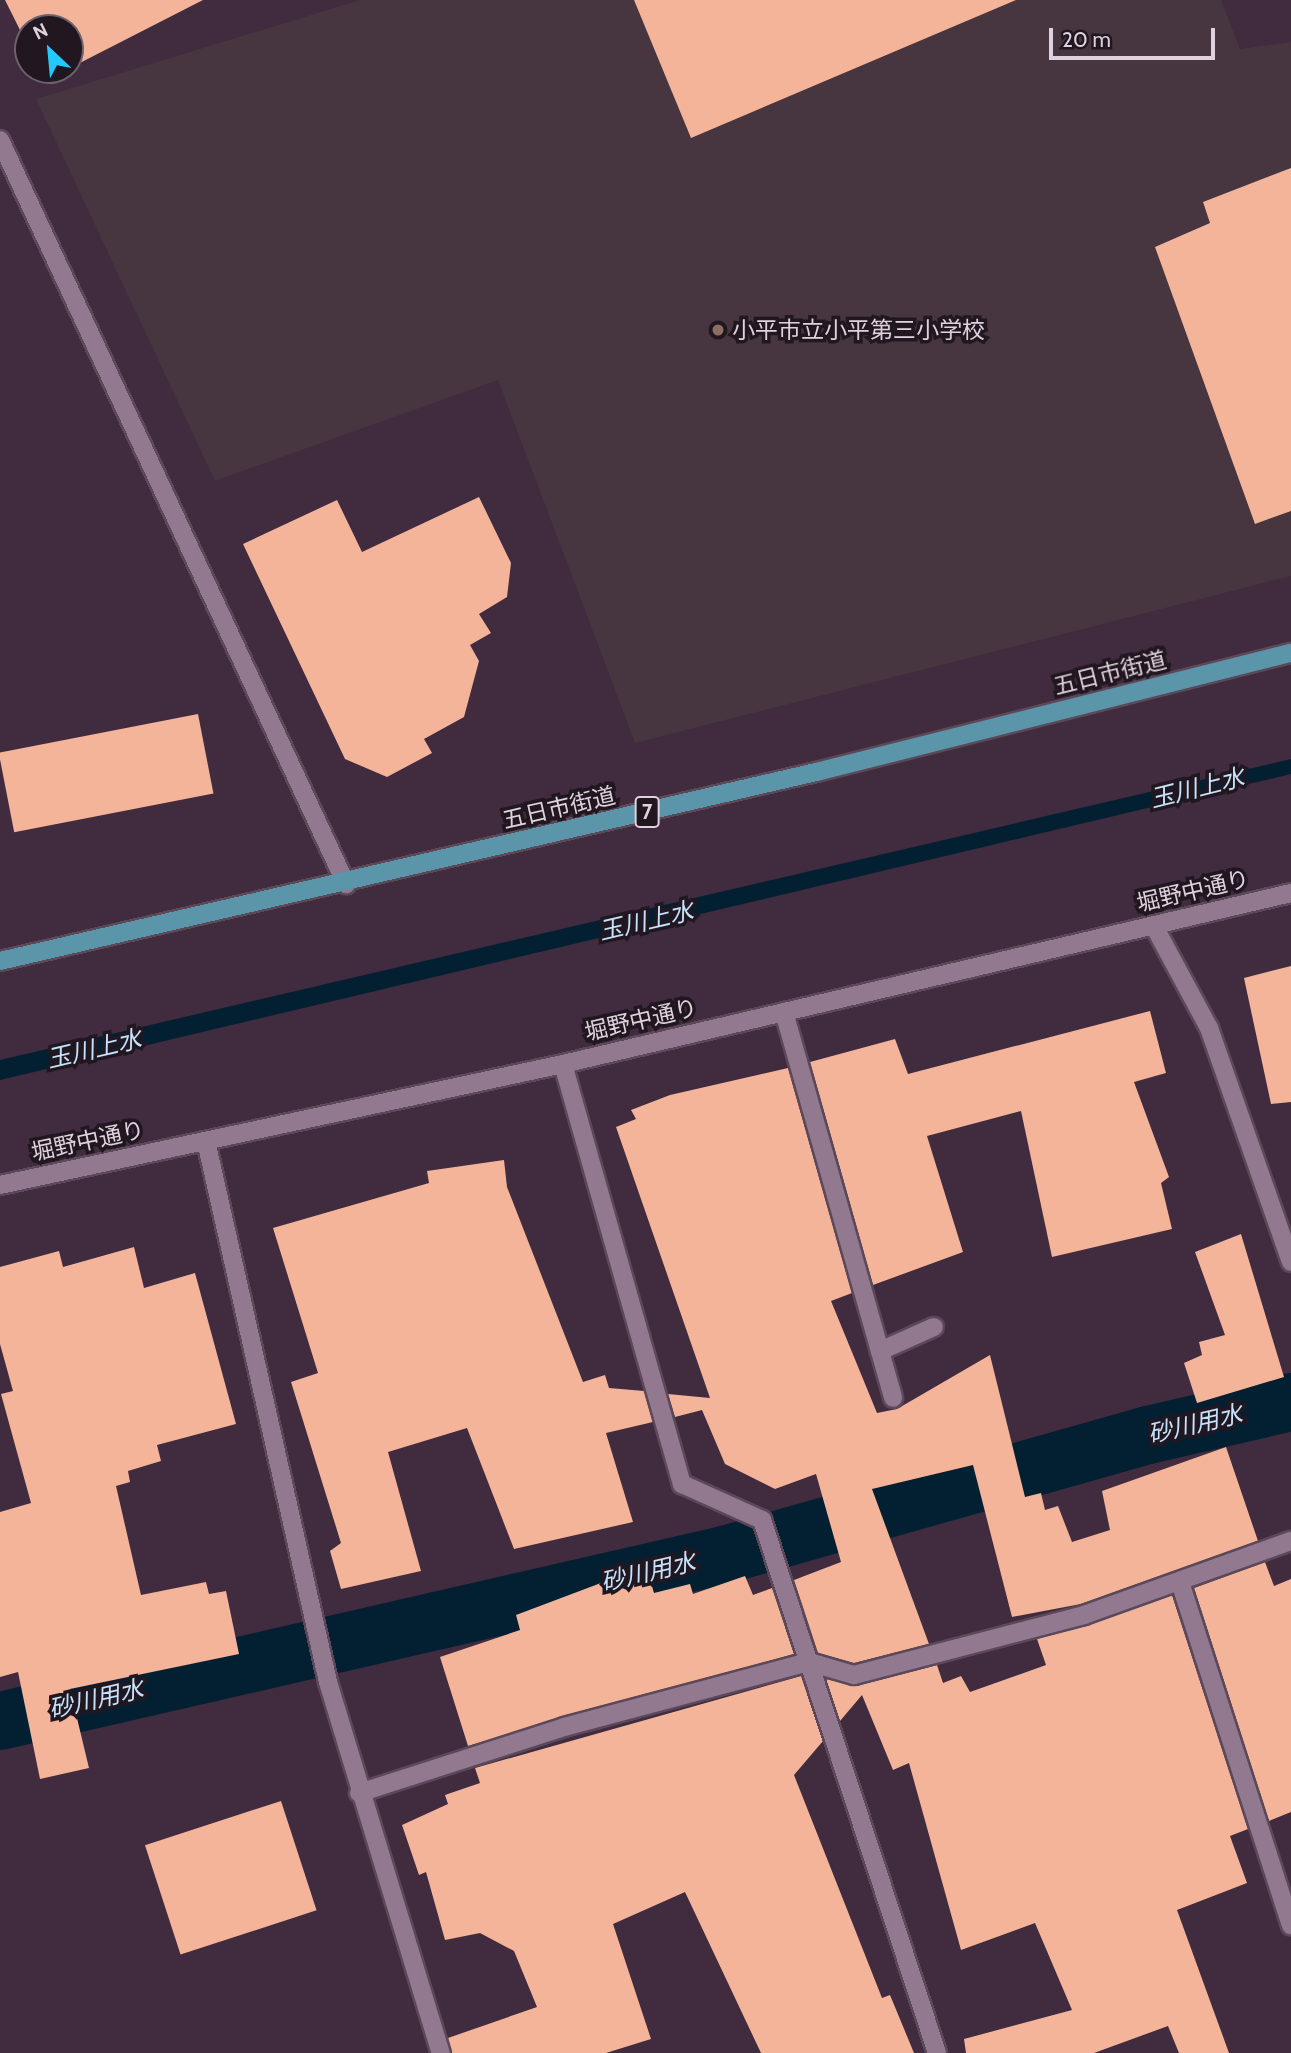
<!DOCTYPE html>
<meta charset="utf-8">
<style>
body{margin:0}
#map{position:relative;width:1291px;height:2053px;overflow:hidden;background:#402b3f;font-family:Cabin,"Noto Sans JP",sans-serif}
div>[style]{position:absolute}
.education>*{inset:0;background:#47353f}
.water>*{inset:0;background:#032033}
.canal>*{height:58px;margin:-29px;padding:0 29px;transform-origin:29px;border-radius:29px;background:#032033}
.building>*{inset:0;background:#f4b499;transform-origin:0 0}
.roads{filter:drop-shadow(2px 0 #5b4859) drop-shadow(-2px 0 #5b4859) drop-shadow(0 2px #5b4859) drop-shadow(0 -2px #5b4859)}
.minor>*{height:18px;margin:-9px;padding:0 9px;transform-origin:9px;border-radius:9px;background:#927990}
.major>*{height:18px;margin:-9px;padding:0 9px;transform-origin:9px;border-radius:9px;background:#5a95aa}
.dots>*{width:19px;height:19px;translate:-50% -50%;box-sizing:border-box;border:4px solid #211720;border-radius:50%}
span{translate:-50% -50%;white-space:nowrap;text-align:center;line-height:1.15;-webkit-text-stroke:7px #211720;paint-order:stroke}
.shield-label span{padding:2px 5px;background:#211720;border:2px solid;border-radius:5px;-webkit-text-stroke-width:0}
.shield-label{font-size:21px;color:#dfd1dd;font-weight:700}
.poi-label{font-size:23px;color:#dfd1dd}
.left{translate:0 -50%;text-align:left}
.street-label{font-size:23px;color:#dfd1dd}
.water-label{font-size:24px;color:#c5e3fb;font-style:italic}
.north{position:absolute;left:14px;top:14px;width:70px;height:70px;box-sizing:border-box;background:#211720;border:2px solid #6d616c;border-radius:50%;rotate:334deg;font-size:19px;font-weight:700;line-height:28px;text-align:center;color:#dfd1dd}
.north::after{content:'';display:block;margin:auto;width:24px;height:32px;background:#26c9fe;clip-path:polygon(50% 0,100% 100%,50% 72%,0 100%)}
.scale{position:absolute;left:1049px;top:28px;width:166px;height:32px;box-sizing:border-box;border:4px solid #dfd1dd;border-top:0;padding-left:9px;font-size:21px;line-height:24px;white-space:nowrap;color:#dfd1dd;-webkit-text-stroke:5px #211720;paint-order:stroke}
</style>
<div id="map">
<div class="education">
<div style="clip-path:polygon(360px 0,1221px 0,1240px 49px,1291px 42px,1291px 576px,635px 743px,498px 380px,215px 481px,36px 99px)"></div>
</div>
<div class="water">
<div style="clip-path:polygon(1291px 759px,1291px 774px,0 1080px,0 1060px)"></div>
</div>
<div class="canal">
<div style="left:0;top:1721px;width:743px;rotate:-12.91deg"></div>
<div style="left:724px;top:1555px;width:441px;rotate:-15.8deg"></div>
<div style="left:1148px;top:1435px;width:147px;rotate:-13deg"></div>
</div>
<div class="building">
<div style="clip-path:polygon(5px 0,203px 0,70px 68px,70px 28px,28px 28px,28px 46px)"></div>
<div style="clip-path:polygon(634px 0,1016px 0,691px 138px)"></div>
<div style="clip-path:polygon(1291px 168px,1291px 511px,1255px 524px,1155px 247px,1210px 223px,1203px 202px)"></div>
<div style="clip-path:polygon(479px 497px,511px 563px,507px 597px,479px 614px,491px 633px,470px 645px,479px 661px,464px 717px,424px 739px,432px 753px,387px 777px,345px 759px,243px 544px,337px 500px,362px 552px)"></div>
<div style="left:198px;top:714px;width:81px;height:203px;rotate:79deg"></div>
<div style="clip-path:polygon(1291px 966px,1291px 1102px,1271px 1104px,1244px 978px)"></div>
<div style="clip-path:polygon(1150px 1011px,1166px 1073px,1134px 1082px,1169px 1177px,1161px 1183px,1172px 1229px,1052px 1257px,1021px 1111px,927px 1136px,963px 1252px,873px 1285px,810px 1062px,895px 1039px,908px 1074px)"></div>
<div style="clip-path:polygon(788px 1068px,852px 1293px,831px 1301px,877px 1413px,897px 1409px,990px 1355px,1025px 1497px,1041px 1493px,1045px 1510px,1058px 1506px,1072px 1542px,1110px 1530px,1102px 1491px,1226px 1447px,1258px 1541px,1081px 1604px,1012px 1617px,973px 1465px,872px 1489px,929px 1644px,854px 1663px,818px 1653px,794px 1580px,841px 1562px,816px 1474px,775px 1489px,725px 1464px,702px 1410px,675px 1417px,668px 1394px,710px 1398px,616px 1127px,636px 1119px,631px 1110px,670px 1095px)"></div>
<div style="clip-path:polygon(504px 1160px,507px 1187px,583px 1382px,605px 1375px,609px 1388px,644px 1391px,653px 1422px,606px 1433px,633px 1522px,514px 1549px,467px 1428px,388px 1452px,421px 1571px,341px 1589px,330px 1551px,341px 1543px,291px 1382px,318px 1373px,273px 1228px,429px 1183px,427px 1171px)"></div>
<div style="clip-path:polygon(1241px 1234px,1284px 1377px,1197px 1403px,1184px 1363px,1202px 1355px,1199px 1342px,1225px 1335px,1195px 1252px)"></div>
<div style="clip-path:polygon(134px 1247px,144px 1288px,195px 1273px,236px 1424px,157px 1445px,161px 1461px,128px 1471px,130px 1482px,116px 1486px,141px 1595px,206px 1582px,209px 1594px,226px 1591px,239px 1654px,70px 1689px,89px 1768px,40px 1779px,18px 1672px,0 1677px,0 1512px,31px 1503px,1px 1394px,13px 1391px,0 1344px,0 1267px,59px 1251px,63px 1267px)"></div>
<div style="clip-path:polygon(1265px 1562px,1274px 1586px,1291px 1579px,1291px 1812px,1269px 1821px,1194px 1588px)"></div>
<div style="clip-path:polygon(646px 1566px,654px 1593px,690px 1584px,693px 1594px,745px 1576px,753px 1595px,772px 1588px,794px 1654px,468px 1746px,440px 1657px,520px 1630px,516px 1615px)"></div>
<div style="clip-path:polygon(1172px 1595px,1248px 1829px,1230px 1836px,1247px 1883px,1177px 1910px,1229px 2053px,1179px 2053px,1168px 2026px,1094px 2053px,966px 2053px,964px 2039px,1072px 2010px,1035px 1923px,961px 1950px,909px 1763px,893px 1770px,862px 1695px,840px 1721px,826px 1679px,856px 1686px,937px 1665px,943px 1683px,961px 1676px,970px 1692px,1046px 1665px,1037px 1639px)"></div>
<div style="clip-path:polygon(801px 1676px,823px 1741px,794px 1775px,882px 1998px,890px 1995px,914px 2053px,761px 2053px,685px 1892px,613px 1924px,651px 2039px,606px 2053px,452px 2053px,448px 2038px,537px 2007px,514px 1951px,480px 1933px,445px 1940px,426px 1872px,419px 1875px,402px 1825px,448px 1804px,445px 1795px,480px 1783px,475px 1768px)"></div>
<div style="left:281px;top:1801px;width:115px;height:143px;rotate:72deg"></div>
</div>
<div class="roads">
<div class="minor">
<div style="left:0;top:140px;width:821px;rotate:65.06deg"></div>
<div style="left:1154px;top:926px;width:116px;rotate:61.7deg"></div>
<div style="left:1209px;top:1028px;width:248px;rotate:70.7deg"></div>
<div style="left:784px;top:1012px;width:401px;rotate:74.2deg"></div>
<div style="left:563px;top:1064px;width:437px;rotate:74.2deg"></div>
<div style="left:682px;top:1484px;width:88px;rotate:24.2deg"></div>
<div style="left:762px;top:1520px;width:561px;rotate:71.82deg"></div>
<div style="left:206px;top:1141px;width:555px;rotate:77.29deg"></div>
<div style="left:328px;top:1682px;width:388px;rotate:73.1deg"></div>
<div style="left:0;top:1185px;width:576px;rotate:-12.13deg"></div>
<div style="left:563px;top:1064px;width:748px;rotate:-13.22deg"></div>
<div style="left:880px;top:1351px;width:59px;rotate:-24deg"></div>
<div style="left:1180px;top:1582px;width:361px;rotate:72.1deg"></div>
<div style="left:359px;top:1793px;width:215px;rotate:-17.8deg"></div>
<div style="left:564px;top:1727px;width:253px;rotate:-14.9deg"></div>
<div style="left:809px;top:1662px;width:47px;rotate:16.1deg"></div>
<div style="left:854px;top:1675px;width:238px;rotate:-14.6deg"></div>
<div style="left:1084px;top:1615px;width:220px;rotate:-19.7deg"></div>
</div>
<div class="major">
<div style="left:0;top:961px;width:838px;rotate:-13.04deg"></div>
<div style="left:816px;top:772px;width:490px;rotate:-14.1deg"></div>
</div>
</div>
<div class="dots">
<div style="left:718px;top:330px;background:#8d6e63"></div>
</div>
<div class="shield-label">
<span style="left:647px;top:812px">7</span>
</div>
<div class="poi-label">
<span class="left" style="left:732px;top:330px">小平市立小平第三小学校</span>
</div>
<div class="street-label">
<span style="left:1110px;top:673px;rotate:-14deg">五日市街道</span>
<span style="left:559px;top:808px;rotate:-13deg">五日市街道</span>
<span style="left:1193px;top:891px;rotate:-13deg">堀野中通り</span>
<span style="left:641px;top:1020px;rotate:-13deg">堀野中通り</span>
<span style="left:88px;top:1141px;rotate:-12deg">堀野中通り</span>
</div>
<div class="water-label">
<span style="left:1197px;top:788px;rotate:-14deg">玉川上水</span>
<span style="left:646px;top:921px;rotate:-13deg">玉川上水</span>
<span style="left:94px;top:1049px;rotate:-13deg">玉川上水</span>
<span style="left:1195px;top:1424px;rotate:-13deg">砂川用水</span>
<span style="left:648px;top:1572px;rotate:-13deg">砂川用水</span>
<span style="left:96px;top:1699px;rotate:-13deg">砂川用水</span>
</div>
<div class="north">N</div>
<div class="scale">20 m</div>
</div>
